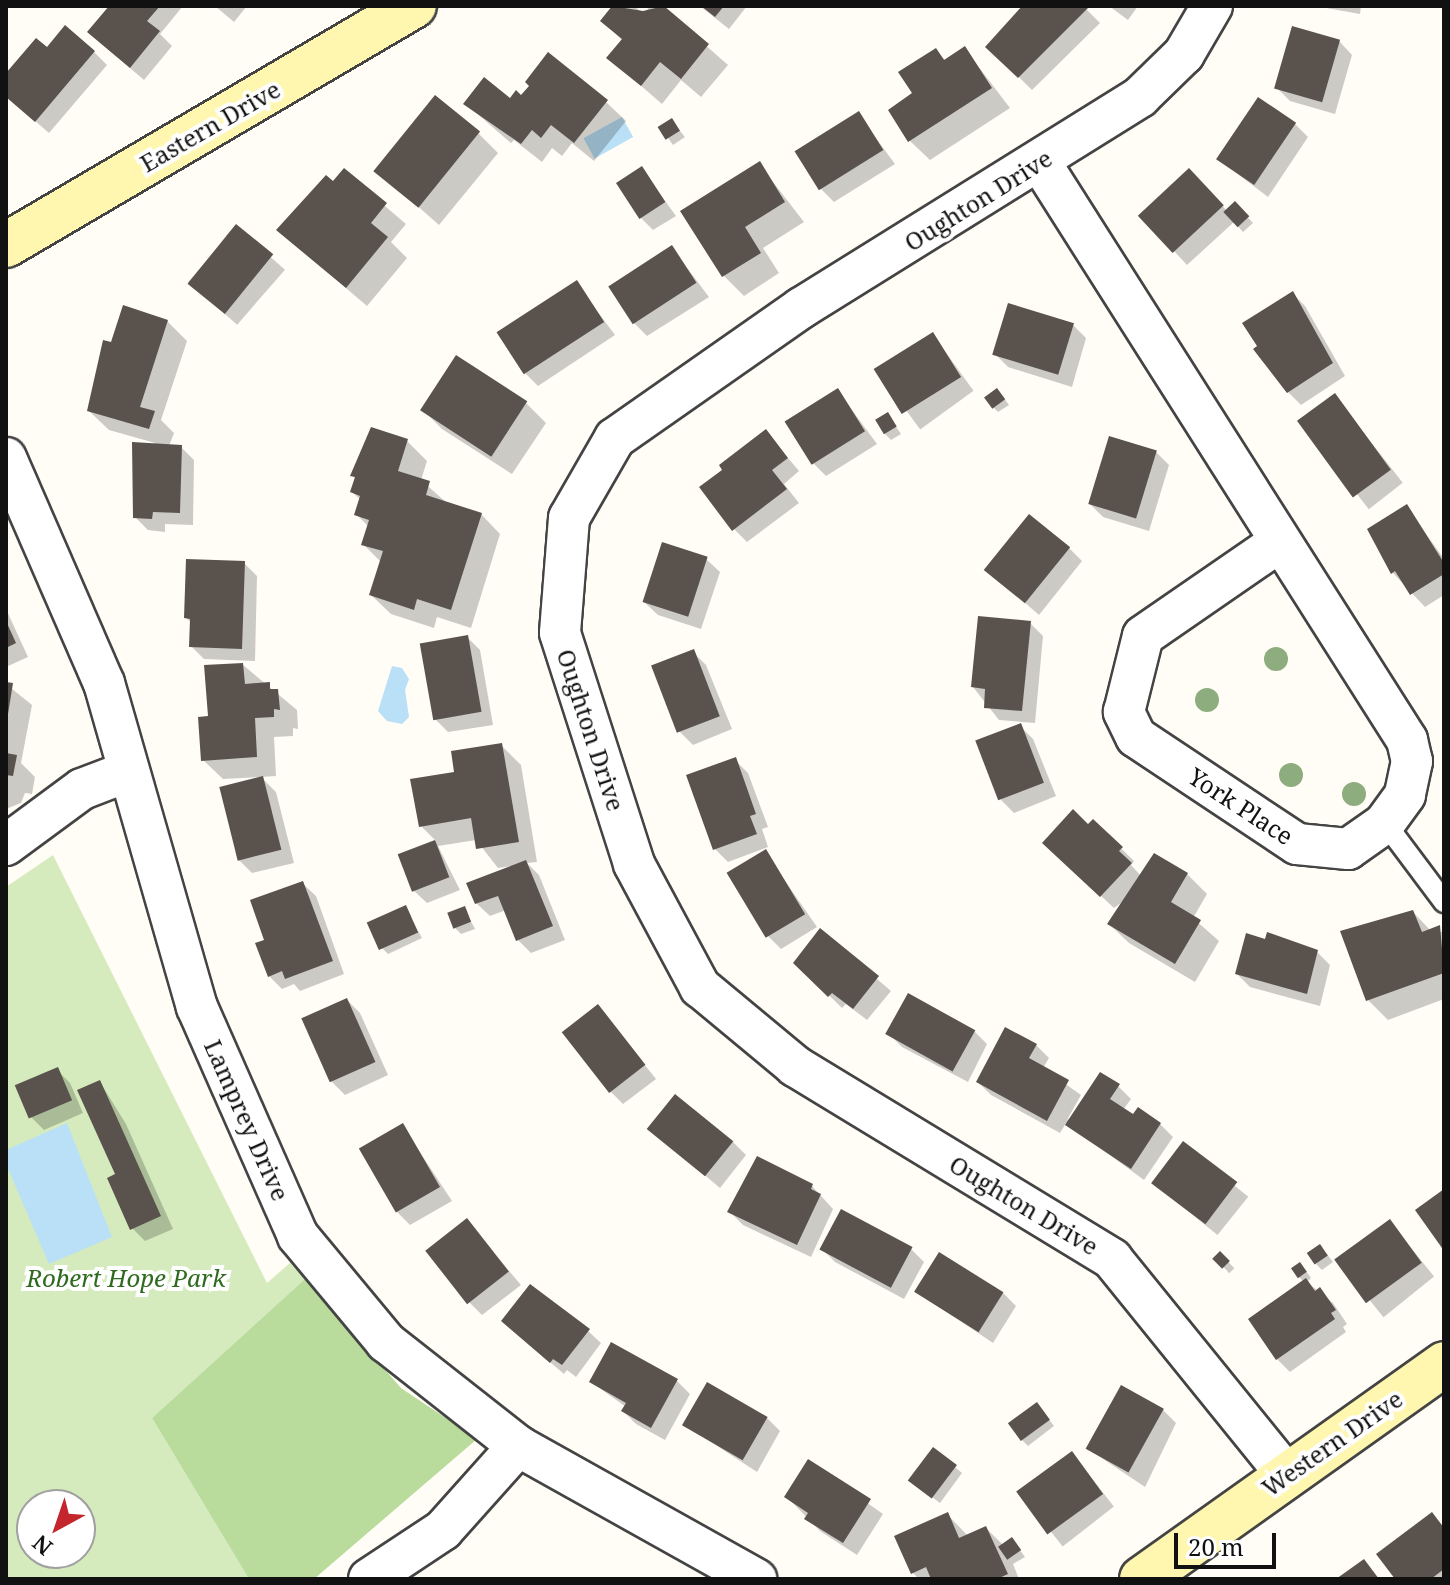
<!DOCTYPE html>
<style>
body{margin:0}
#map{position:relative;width:1450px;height:1585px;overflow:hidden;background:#fffdf5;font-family:"Noto Serif",serif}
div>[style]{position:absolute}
.green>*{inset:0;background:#d5ebbd}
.forest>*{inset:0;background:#b9dc9c}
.water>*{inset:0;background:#b9e0f7;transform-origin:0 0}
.shadow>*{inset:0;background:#0003;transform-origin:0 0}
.building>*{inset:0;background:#5a524d;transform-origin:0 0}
.roads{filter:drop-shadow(2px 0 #444) drop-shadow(-2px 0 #444) drop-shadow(0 2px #444) drop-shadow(0 -2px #444)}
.lane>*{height:20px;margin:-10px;padding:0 10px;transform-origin:10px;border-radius:10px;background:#fff}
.street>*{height:40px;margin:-20px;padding:0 20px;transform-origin:20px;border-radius:20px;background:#fff}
.secondary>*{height:44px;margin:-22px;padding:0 22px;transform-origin:22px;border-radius:22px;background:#fff6b0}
.trees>*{width:24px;height:24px;margin:-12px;border-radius:50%;background:#8dad7f}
span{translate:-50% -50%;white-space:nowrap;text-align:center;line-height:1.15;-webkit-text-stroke:8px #fff;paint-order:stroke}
.street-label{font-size:24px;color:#111}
.park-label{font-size:24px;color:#2f6b1f;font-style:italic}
.frame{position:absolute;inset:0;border:8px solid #111;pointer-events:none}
.north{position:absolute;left:16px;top:1489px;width:80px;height:80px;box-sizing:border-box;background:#fff;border:2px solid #a0a0a0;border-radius:50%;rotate:220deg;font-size:22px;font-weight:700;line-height:32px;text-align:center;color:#111}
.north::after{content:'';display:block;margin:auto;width:28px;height:36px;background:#c4262e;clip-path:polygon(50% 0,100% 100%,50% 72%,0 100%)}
.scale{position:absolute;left:1174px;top:1533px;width:102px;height:36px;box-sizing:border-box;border:4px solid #111;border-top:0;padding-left:10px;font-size:24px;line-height:28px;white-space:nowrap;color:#111;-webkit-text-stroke:6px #fff;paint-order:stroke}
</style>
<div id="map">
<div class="green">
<div style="clip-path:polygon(evenodd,53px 855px,267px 1283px,290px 1263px,305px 1279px,152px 1418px,249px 1579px,6px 1579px,6px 887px,53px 855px,32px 1505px,80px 1505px,80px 1553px,32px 1553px,32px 1505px)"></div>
</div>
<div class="forest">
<div style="clip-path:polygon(305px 1279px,401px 1388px,477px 1439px,314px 1579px,249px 1579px,152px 1418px)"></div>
</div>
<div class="water">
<div style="left:622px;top:117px;width:23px;height:44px;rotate:61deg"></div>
<div style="clip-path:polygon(392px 666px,402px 668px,409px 679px,405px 690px,409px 717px,402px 724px,387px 721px,378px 711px)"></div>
<div style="clip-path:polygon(67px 1123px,112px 1237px,49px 1264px,6px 1164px,6px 1150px)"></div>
</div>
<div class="shadow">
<div style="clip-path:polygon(112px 6px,183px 6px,160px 34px,172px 46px,144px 80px,103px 45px)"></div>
<div style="clip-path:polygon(215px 6px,247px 6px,234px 22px)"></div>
<div style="clip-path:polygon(615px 6px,634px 6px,644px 14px,650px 6px,661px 6px,728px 65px,701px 97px,681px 80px,662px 104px,609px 58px,623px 41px,603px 21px)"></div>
<div style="clip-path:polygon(700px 6px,747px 6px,729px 29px)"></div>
<div style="clip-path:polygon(1025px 6px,1083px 6px,1100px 23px,1032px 90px,988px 47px)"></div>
<div style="clip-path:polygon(1109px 6px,1138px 6px,1128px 20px)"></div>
<div style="clip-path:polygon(1315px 6px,1361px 6px,1360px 14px)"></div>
<div style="clip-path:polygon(1339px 41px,1352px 55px,1335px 114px,1290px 101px,1277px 88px)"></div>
<div style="clip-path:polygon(965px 49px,1010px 108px,930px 160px,910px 141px,915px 94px,936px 50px,946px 61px)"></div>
<div style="clip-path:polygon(94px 52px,107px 65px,49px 133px,6px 96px,6px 76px)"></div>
<div style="clip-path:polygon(531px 86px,606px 102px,626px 121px,594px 161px,572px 143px,562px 156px,552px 148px,542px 162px,514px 140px,511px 143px,466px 104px,522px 98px)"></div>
<div style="clip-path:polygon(858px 114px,895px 164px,834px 202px,821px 189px)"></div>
<div style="clip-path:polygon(672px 121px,685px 137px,673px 145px,661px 128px)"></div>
<div style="clip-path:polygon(1295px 124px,1308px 137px,1268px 197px,1218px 159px)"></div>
<div style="clip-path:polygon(478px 133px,498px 153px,439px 225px,379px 172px)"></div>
<div style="clip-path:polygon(759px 164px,804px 222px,763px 248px,779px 273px,744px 296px,724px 276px,683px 212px)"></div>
<div style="clip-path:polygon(642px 169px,676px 216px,653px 230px,640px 217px)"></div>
<div style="clip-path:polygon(344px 171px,406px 224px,391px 242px,407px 258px,367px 306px,278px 230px)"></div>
<div style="clip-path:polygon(1202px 183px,1227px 211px,1235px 204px,1253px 223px,1243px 232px,1234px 222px,1187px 265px,1143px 218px)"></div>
<div style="left:236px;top:227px;width:65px;height:73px;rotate:41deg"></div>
<div style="clip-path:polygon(672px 248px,709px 297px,647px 336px,634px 323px)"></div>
<div style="clip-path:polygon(576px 283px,615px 335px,538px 386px,525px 373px)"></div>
<div style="clip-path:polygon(1292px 293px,1305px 306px,1345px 376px,1301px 405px,1288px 392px)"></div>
<div style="clip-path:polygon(167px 321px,187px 341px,161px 420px,174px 433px,169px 446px,181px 447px,194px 460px,193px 525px,165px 524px,165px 532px,148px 530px,135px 517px,155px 443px,109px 430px,89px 411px)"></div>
<div style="clip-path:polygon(1073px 325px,1086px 338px,1072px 387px,1008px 367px,995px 354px)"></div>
<div style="left:933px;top:335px;width:69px;height:66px;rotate:54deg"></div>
<div style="clip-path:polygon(456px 357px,526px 403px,546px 423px,512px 474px,442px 429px,423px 410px)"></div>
<div style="clip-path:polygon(838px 391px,877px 444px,826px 476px,813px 463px)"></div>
<div style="left:1335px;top:396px;width:110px;height:43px;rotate:52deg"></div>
<div style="clip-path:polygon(1003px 397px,1009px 405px,998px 412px,992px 406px)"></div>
<div style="clip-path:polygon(888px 415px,901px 434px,891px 440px,885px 434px)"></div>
<div style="clip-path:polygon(766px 432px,799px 471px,784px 484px,799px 503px,747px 542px,734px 529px)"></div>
<div style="clip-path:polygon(407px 441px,427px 461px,421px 480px,448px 504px,481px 514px,500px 534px,471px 628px,437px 617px,434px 628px,391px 614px,371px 595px,381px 562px,363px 544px,369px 527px,356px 514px,361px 500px,352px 492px,356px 479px,352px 475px)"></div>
<div style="clip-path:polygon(1156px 452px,1169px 465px,1149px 531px,1103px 517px,1090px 504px)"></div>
<div style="clip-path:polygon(1407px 507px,1444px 559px,1444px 595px,1425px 607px,1393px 573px,1370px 530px)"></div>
<div style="clip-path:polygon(1069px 548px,1082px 561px,1039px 615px,987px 570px)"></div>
<div style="clip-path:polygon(706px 559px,720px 572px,701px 629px,658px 615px,644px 602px)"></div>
<div style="clip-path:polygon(244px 563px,257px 576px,255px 661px,204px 659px,191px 646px,192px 623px,186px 618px)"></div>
<div style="clip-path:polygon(6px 609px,28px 657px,6px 667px)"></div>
<div style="clip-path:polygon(1030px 623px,1043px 636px,1035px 723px,999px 720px,973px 687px)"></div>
<div style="clip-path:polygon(467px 637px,480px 650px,493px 725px,448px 732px,435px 719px)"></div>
<div style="clip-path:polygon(693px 652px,706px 665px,732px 729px,693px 745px,680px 732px)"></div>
<div style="clip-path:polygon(243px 665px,297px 710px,298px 729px,293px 728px,293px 736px,274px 737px,276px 776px,261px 777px,276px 792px,294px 863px,252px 873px,239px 860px,260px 777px,223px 779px,203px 760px,210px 718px)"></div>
<div style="clip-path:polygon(6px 684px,32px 705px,21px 763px,35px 777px,32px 794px,25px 793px,21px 803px,6px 809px)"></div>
<div style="clip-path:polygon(1020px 726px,1033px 739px,1056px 796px,1014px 813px,1001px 800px)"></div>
<div style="clip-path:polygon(501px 745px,521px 765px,537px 862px,527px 863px,539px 875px,565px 940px,531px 953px,518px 940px,506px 910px,490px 916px,476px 903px,511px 866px,498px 868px,476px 840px,438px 846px,460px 890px,427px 903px,413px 890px,400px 855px,436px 841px,421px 826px,456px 773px)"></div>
<div style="clip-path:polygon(735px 760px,748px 773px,768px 827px,762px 829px,768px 847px,728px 862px,715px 849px)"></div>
<div style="clip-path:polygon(1093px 821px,1134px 861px,1131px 865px,1141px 876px,1187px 874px,1207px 894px,1193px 918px,1219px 941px,1195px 982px,1129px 943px,1109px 924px,1125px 900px,1114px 908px,1058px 856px)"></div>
<div style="clip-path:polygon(765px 852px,817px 927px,781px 949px,768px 936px)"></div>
<div style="clip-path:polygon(302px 883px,316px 896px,344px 974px,300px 991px,294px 984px,282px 989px,269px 976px,267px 941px)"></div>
<div style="clip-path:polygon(405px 907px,422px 938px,388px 954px,382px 948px)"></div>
<div style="clip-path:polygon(464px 908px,475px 929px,461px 934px,455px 928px)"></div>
<div style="clip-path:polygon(1413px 912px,1431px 931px,1444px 932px,1444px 999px,1388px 1020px,1368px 1000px,1343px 933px)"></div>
<div style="clip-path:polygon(821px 931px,891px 991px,867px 1020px,846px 1004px,842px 1008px,796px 963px)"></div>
<div style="clip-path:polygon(1317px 952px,1330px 965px,1320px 1006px,1250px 987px,1237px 974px)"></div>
<div style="clip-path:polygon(347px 1000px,360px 1013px,388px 1075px,345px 1095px,332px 1082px)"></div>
<div style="clip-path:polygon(598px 1006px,656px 1079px,623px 1104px,610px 1091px)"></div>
<div style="clip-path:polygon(974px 1031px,987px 1044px,968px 1082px,902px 1047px,889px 1034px)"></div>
<div style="clip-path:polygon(1036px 1045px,1049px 1058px,1043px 1068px,1081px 1095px,1067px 1120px,1118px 1086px,1131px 1099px,1123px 1110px,1160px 1124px,1173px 1137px,1144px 1180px,1066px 1123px,1060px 1133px,991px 1095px,978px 1082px)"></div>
<div style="clip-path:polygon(57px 1070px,70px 1083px,83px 1113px,44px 1130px,31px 1117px)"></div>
<div style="clip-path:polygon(100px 1082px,126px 1124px,173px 1229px,145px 1241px,132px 1228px)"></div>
<div style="clip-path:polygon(402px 1125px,452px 1201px,410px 1225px,397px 1212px)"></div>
<div style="clip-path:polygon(650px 1129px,733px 1142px,746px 1155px,720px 1188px)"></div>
<div style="left:1183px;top:1144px;width:84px;height:49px;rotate:39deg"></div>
<div style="clip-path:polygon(812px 1186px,833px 1209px,811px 1257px,743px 1225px,730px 1212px)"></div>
<div style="clip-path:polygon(842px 1212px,911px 1249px,924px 1262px,904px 1299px,835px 1262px,822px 1249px)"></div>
<div style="clip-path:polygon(466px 1220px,521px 1285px,482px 1315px,469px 1302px)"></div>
<div style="left:1390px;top:1222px;width:70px;height:65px;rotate:51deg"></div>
<div style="left:1220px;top:1253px;width:21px;height:7px;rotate:47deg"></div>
<div style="clip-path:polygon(1326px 1253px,1333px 1262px,1322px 1270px,1316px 1264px)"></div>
<div style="clip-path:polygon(1306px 1271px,1311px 1278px,1307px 1282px,1333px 1303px,1347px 1324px,1343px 1327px,1346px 1332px,1290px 1372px,1277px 1359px,1304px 1282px,1299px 1277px)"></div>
<div style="clip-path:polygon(917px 1292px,1003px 1293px,1016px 1306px,993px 1343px)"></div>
<div style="clip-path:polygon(588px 1331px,601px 1343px,576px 1377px,567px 1370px,564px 1374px,517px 1334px)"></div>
<div style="clip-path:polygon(612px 1344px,677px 1381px,690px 1394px,665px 1440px,636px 1424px,623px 1411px,626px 1407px,591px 1382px)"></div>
<div style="clip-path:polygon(1042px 1410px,1054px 1426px,1028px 1446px,1022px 1440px)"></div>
<div style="clip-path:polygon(1163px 1410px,1176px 1423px,1145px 1487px,1088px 1449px)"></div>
<div style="clip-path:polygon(767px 1418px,780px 1431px,757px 1472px,685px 1425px)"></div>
<div style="clip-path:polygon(934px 1450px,962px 1473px,940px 1503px,917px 1486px)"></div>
<div style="left:1072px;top:1453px;width:68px;height:65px;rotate:52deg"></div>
<div style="clip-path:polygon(809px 1462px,883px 1514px,857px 1555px,820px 1531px,787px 1497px)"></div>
<div style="clip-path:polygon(947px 1514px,968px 1536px,986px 1528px,1003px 1545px,1012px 1539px,1025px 1557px,1013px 1564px,1019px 1579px,919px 1579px,913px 1573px)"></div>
<div style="clip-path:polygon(1432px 1514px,1444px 1527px,1444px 1579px,1398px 1579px)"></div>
</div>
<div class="building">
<div style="clip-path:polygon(109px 6px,160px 6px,147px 21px,160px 31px,130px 68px,87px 32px)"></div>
<div style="clip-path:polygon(612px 6px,643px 11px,664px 6px,709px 44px,681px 79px,660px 62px,641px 86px,606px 58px,622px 39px,600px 21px)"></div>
<div style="clip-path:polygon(701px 6px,724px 6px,715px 17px)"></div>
<div style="clip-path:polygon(1022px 6px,1088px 8px,1018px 78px,985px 47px)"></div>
<div style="clip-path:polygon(65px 25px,95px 51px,35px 122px,6px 97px,6px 73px,36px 38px,47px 47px)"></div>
<div style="left:1292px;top:26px;width:50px;height:65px;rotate:16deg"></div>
<div style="clip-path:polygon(965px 46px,992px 88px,908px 142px,888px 110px,912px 93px,898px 72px,936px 48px,944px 60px)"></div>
<div style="clip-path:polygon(548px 52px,608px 100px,574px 143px,551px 125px,541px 138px,532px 130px,521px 144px,463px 104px,484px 77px,510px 98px,516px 90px,521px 95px,529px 86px,525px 82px)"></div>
<div style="left:435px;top:95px;width:58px;height:98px;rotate:39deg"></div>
<div style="left:1258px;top:97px;width:46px;height:75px;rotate:34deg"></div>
<div style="left:859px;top:111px;width:46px;height:76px;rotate:58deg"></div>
<div style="left:672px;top:118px;width:15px;height:17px;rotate:58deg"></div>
<div style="clip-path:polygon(760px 161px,785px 202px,745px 227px,761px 253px,722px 277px,680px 211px)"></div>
<div style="left:642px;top:166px;width:43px;height:31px;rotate:57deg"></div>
<div style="clip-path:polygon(344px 168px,387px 203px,371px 223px,388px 237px,346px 288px,276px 230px,326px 175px,333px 181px)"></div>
<div style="left:1189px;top:168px;width:51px;height:70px;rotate:47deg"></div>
<div style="left:1235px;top:201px;width:21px;height:16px;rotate:47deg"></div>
<div style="left:236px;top:224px;width:48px;height:77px;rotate:39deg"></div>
<div style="left:672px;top:245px;width:45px;height:76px;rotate:57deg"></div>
<div style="left:577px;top:280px;width:50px;height:96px;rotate:57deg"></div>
<div style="clip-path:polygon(1293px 291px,1333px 363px,1287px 393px,1253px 349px,1257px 346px,1242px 323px)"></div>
<div style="left:1008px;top:303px;width:69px;height:54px;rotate:17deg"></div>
<div style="clip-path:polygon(123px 305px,168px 320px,140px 407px,155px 411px,149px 429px,87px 411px,103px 340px,111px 342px)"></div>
<div style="left:933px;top:332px;width:53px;height:70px;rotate:58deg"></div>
<div style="left:456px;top:355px;width:85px;height:66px;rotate:33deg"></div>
<div style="left:838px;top:388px;width:51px;height:63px;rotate:58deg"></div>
<div style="left:997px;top:388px;width:14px;height:16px;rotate:54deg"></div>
<div style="left:1335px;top:393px;width:95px;height:47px;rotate:54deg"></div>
<div style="left:888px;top:412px;width:17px;height:15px;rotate:59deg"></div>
<div style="clip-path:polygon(371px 427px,408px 439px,398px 471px,430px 481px,426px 495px,482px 513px,451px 610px,417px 599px,414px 610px,369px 595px,383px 551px,361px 545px,369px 520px,354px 515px,360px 496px,350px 492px,355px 477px,350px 476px)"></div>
<div style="clip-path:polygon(766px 429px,788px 458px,772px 470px,787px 489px,732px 531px,699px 487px,722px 470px,719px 465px)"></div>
<div style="left:1109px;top:436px;width:50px;height:71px;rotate:17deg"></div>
<div style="clip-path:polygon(132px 442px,182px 445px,180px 513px,153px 512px,152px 519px,133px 518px)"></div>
<div style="clip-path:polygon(1407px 504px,1444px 563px,1444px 574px,1410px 595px,1395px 571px,1391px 574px,1367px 529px)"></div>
<div style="left:1029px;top:514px;width:53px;height:72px;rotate:39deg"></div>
<div style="left:662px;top:542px;width:48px;height:63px;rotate:18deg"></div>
<div style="clip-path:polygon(186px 559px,245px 561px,242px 649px,189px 647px,190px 619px,184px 618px)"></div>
<div style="clip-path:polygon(978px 616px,1031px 621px,1022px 711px,984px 708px,985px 689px,971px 687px)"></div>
<div style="clip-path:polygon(6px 621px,16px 643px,6px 648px)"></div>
<div style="left:468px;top:635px;width:78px;height:49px;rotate:80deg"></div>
<div style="left:694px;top:649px;width:72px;height:46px;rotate:69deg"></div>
<div style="clip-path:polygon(243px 663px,245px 684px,270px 682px,270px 689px,278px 689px,280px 710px,274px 709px,274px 717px,255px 718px,257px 757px,201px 761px,198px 717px,208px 716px,204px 665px)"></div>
<div style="clip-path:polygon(6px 682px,13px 683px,8px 714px,6px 713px)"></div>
<div style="left:1021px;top:723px;width:64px;height:49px;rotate:69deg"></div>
<div style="clip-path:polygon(502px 743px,519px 842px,476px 849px,471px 818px,419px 827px,410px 779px,454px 772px,451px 751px)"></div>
<div style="clip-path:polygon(6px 753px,17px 755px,13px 776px,6px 775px)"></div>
<div style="clip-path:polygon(736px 757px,756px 814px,750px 816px,757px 834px,713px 850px,686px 775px)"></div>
<div style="left:263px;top:776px;width:76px;height:45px;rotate:76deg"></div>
<div style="clip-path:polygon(1073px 809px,1088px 824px,1093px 819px,1123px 847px,1119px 851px,1132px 863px,1100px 897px,1042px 843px)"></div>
<div style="left:435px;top:840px;width:40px;height:40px;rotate:69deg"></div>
<div style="left:766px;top:849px;width:76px;height:46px;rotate:59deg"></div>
<div style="clip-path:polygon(1154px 853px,1188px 873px,1171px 902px,1201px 920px,1175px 964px,1107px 924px)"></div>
<div style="clip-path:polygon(526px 860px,553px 926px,516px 941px,498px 896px,475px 904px,466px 883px)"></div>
<div style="clip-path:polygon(303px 881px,333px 961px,285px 979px,282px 971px,268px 977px,255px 943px,264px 940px,250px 900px)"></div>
<div style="left:406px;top:905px;width:30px;height:43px;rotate:66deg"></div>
<div style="left:465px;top:906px;width:17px;height:19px;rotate:69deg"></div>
<div style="clip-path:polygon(1413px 910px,1422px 932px,1440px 925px,1444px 973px,1366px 1001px,1340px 931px)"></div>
<div style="clip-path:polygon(820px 928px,879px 976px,853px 1009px,832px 993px,828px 997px,793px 963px)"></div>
<div style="clip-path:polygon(1267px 932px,1318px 950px,1307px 994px,1235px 974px,1246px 933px,1265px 939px)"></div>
<div style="left:908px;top:993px;width:77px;height:47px;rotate:29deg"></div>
<div style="left:347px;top:998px;width:70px;height:50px;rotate:66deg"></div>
<div style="left:598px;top:1004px;width:77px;height:46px;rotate:52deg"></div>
<div style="clip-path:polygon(1005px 1027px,1037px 1044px,1029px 1058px,1069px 1080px,1047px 1121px,976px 1082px)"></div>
<div style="left:58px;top:1067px;width:36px;height:47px;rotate:67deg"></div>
<div style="clip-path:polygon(1100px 1072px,1120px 1084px,1110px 1099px,1133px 1114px,1138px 1107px,1161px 1123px,1131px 1169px,1065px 1125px)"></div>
<div style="clip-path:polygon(100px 1080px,161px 1216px,130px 1230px,107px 1178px,115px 1174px,77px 1090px)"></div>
<div style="left:675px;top:1094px;width:75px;height:45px;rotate:39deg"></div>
<div style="left:403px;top:1123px;width:74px;height:51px;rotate:60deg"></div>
<div style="left:1183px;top:1141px;width:68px;height:53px;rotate:37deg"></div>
<div style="clip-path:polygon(757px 1156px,813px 1184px,811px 1189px,821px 1194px,797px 1245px,727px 1212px)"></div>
<div style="clip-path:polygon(1444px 1189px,1444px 1247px,1442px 1248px,1415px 1210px)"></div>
<div style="left:841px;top:1209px;width:81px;height:46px;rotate:28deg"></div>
<div style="left:467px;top:1218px;width:68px;height:53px;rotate:52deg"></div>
<div style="left:1390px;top:1219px;width:54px;height:69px;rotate:54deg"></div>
<div style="left:1320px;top:1244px;width:14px;height:16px;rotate:56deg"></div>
<div style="left:1220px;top:1251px;width:14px;height:11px;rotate:45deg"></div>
<div style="left:939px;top:1252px;width:76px;height:47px;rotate:32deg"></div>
<div style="left:1300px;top:1262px;width:12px;height:11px;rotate:55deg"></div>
<div style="clip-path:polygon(1306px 1278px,1315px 1291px,1320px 1287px,1336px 1310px,1331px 1313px,1335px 1319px,1276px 1360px,1248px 1319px)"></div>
<div style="clip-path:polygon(530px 1284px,590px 1329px,562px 1365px,553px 1359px,550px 1363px,501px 1321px)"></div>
<div style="clip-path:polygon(611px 1342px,678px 1379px,651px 1428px,621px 1411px,626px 1403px,589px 1382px)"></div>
<div style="left:707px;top:1382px;width:70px;height:50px;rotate:30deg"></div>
<div style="left:1121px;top:1385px;width:49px;height:73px;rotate:29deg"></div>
<div style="left:1037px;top:1402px;width:22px;height:36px;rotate:54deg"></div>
<div style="left:933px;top:1447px;width:30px;height:42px;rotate:37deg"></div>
<div style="left:1072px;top:1451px;width:53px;height:69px;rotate:54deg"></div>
<div style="clip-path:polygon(808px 1459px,871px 1499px,843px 1543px,804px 1519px,808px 1513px,784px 1497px)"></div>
<div style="clip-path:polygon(948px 1512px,959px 1538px,986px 1526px,1008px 1574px,997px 1579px,931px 1579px,926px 1567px,911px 1574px,894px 1536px)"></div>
<div style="clip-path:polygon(1432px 1512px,1444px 1528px,1444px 1569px,1431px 1579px,1395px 1579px,1376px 1554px)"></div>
<div style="left:1012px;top:1537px;width:16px;height:17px;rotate:55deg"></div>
<div style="clip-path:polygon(1364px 1559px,1379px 1579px,1336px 1579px)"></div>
</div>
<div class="roads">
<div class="lane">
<div style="left:1385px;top:823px;width:99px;rotate:53.2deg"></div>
</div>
<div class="street">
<div style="left:1212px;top:6px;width:56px;rotate:120.3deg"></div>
<div style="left:1184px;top:54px;width:62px;rotate:135.7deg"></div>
<div style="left:1140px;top:97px;width:399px;rotate:148.1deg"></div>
<div style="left:801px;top:308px;width:227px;rotate:145deg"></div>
<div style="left:615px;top:438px;width:92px;rotate:119.9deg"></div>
<div style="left:569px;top:518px;width:115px;rotate:94.5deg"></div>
<div style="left:560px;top:633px;width:243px;rotate:72.2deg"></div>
<div style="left:634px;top:864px;width:140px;rotate:61.8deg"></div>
<div style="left:700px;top:987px;width:124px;rotate:39.7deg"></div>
<div style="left:795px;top:1066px;width:371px;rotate:31.3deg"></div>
<div style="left:1112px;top:1259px;width:278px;rotate:51deg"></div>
<div style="left:1040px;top:162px;width:685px;rotate:57.59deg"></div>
<div style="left:1407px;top:740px;width:22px;rotate:77deg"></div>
<div style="left:1412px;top:761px;width:35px;rotate:102deg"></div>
<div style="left:1405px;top:795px;width:34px;rotate:126deg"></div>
<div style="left:1385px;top:823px;width:45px;rotate:144.9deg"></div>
<div style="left:1348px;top:849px;width:51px;rotate:-174.4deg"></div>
<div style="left:1297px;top:844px;width:193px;rotate:-146.4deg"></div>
<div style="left:1136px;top:737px;width:28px;rotate:-116deg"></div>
<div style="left:1124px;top:712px;width:78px;rotate:-76deg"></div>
<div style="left:1143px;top:636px;width:164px;rotate:-34.6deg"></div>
<div style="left:6px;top:458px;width:245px;rotate:66.5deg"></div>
<div style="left:104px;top:683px;width:337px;rotate:74deg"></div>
<div style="left:197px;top:1007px;width:250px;rotate:66.2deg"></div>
<div style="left:298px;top:1236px;width:138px;rotate:50.3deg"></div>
<div style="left:386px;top:1342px;width:168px;rotate:38.2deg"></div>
<div style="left:518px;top:1446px;width:273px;rotate:29.2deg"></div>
<div style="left:6px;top:845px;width:94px;rotate:-36.4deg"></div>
<div style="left:82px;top:789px;width:50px;rotate:-21deg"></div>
<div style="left:369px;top:1579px;width:89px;rotate:-33.5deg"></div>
<div style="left:443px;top:1530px;width:113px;rotate:-48.2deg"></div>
</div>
<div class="secondary">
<div style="left:6px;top:245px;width:473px;rotate:-30.4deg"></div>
<div style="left:1142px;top:1579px;width:371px;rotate:-35.4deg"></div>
</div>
</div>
<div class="trees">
<div style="left:1276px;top:659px"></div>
<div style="left:1207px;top:700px"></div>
<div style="left:1291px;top:775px"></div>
<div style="left:1354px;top:794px"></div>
</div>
<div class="street-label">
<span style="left:210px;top:126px;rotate:-30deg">Eastern Drive</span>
<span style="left:978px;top:200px;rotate:-32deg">Oughton Drive</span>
<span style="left:591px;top:730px;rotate:72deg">Oughton Drive</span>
<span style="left:1241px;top:806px;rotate:33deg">York Place</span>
<span style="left:247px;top:1120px;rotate:66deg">Lamprey Drive</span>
<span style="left:1024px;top:1205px;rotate:31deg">Oughton Drive</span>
<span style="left:1332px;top:1443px;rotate:-35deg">Western Drive</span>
</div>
<div class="park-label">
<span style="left:126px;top:1278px">Robert Hope Park</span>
</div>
<div class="frame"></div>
<div class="north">N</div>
<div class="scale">20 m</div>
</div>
